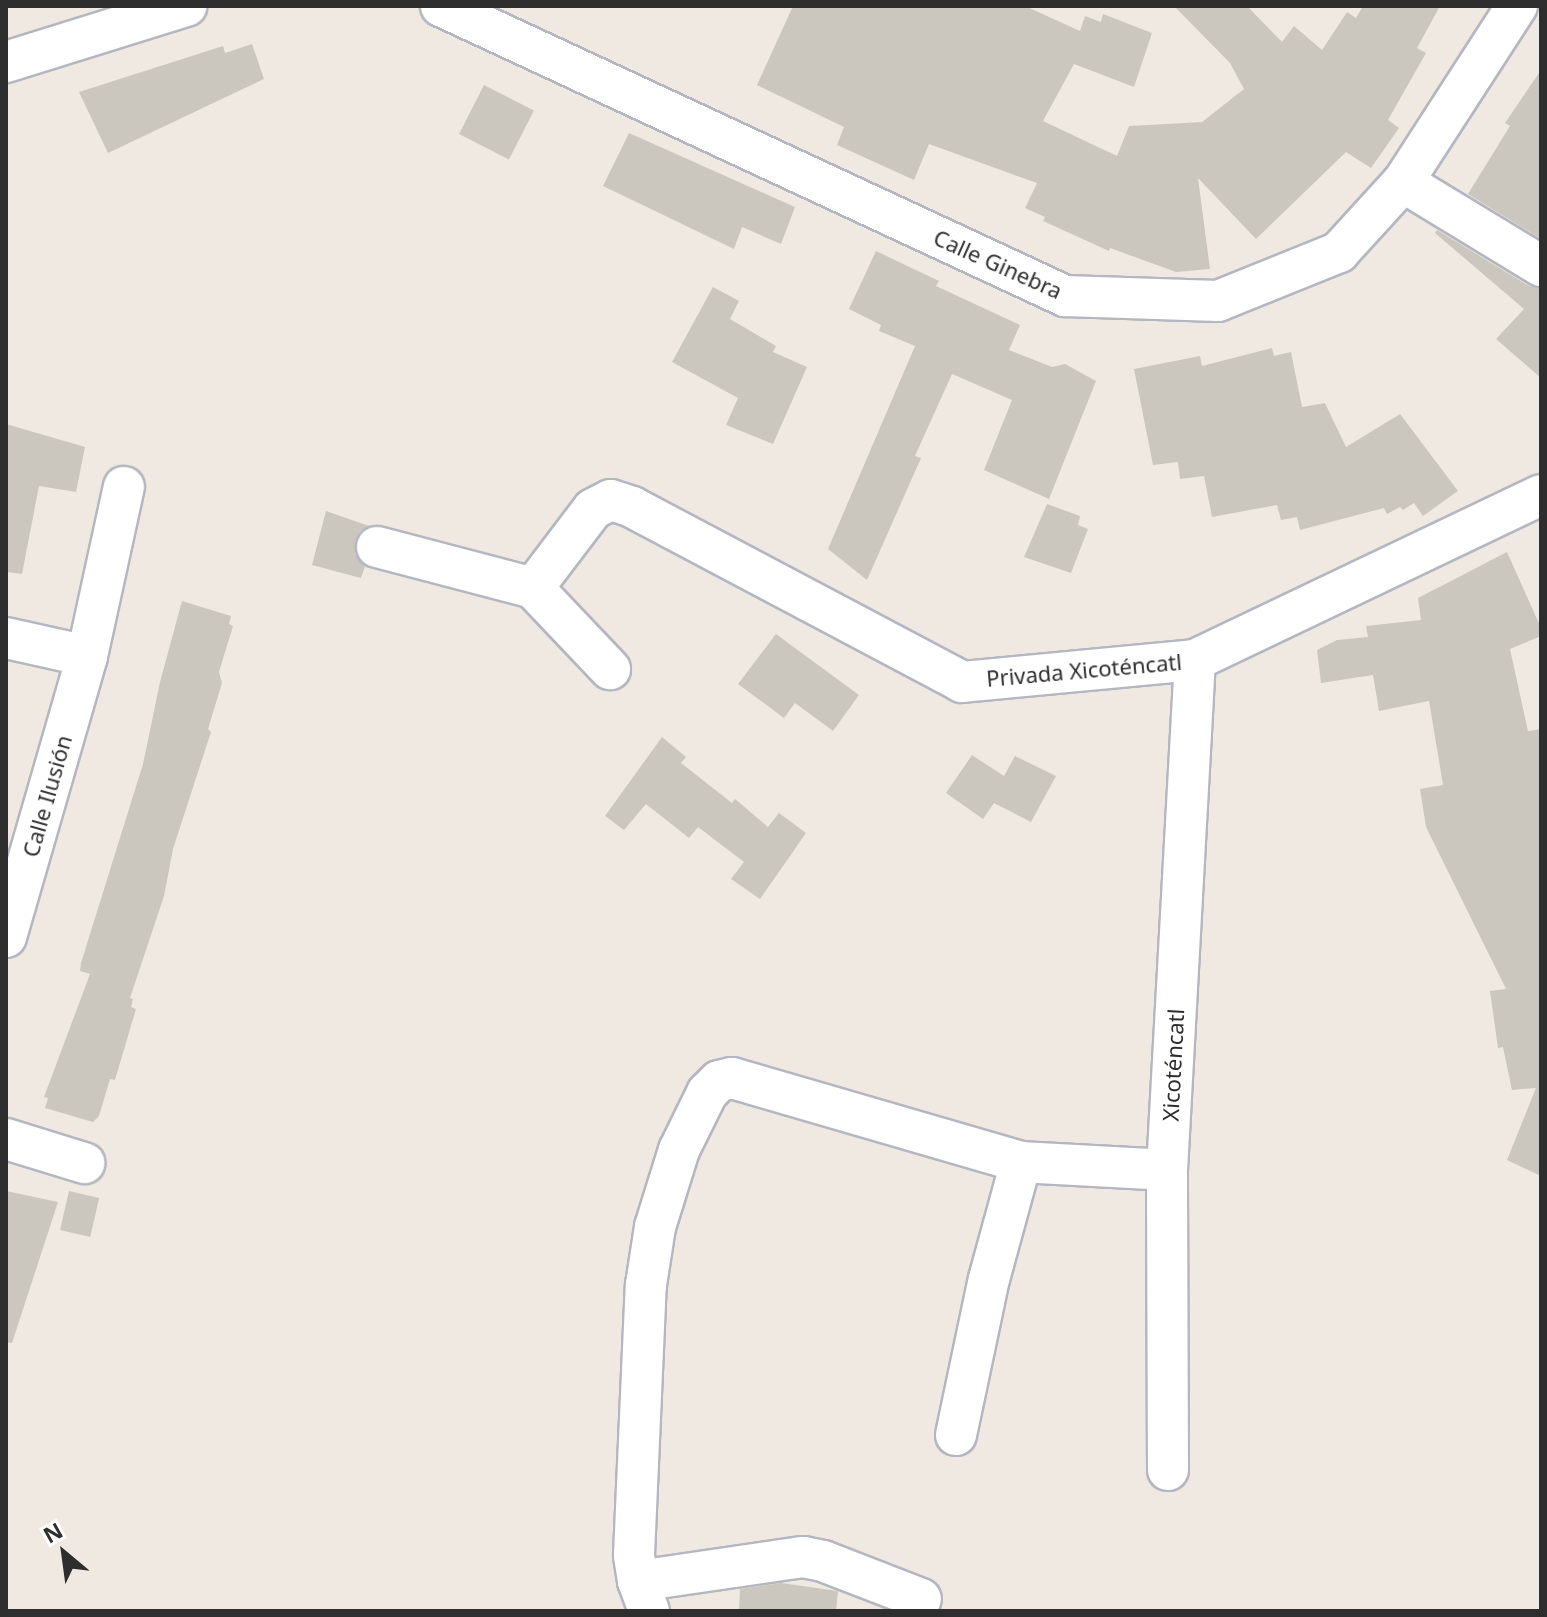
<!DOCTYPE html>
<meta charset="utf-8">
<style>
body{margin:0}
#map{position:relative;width:1547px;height:1617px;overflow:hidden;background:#efe9e1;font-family:"Noto Sans",sans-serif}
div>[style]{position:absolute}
.building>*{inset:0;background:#cbc7bf;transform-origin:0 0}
.roads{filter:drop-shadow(2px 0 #b4b7c1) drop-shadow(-2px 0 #b4b7c1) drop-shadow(0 2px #b4b7c1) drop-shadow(0 -2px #b4b7c1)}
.minor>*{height:40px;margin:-20px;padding:0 20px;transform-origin:20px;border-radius:20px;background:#fff}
span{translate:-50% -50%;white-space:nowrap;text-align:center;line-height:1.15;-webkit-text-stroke:6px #fff;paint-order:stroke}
.street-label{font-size:22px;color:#2e2e2e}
.frame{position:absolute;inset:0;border:8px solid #2e2e2e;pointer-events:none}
.north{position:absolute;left:24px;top:1513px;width:80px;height:80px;-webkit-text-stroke:6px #fff;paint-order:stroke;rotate:331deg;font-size:22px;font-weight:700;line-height:32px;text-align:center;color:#2e2e2e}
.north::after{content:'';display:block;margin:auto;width:28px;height:36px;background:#2e2e2e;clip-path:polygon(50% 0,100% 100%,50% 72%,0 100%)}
</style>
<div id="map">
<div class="building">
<div style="clip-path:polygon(793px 6px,1025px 6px,1080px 31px,1085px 16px,1101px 22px,1103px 14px,1152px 33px,1134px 87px,1074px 64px,1043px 121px,1117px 156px,1129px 126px,1202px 122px,1244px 89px,1230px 63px,1174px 6px,1247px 6px,1282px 42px,1294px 26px,1322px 50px,1347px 12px,1356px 18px,1363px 6px,1440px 6px,1417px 48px,1426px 53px,1388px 120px,1399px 128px,1371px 168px,1346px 152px,1256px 239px,1198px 178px,1210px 269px,1176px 272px,1110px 248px,1109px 251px,1043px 221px,1045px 217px,1025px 208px,1037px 183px,929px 144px,914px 180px,837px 145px,844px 127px,757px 85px)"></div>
<div style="clip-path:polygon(252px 44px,264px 79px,108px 153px,79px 92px,223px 46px,225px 53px)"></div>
<div style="clip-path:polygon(1541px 70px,1541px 239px,1468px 194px,1510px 126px,1505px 123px)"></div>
<div style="left:484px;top:85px;width:56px;height:55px;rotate:27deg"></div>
<div style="clip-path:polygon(629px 133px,795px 207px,781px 244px,742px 227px,734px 249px,603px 186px)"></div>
<div style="clip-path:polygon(1437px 230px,1529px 286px,1541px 289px,1541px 378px,1496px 339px,1524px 309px,1435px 233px)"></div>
<div style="clip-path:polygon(876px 251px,939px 281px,936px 286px,1020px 325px,1009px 350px,1052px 367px,1065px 364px,1096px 381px,1049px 499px,984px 470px,1012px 400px,952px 374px,915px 456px,921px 458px,867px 580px,828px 549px,915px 346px,879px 331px,881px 325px,849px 309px)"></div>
<div style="clip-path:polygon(713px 287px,739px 301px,730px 319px,776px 346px,773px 352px,807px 367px,773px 444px,726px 425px,738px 398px,672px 362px)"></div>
<div style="clip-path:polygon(1272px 348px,1274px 356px,1291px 352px,1302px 407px,1325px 403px,1346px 447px,1400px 414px,1458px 491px,1423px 516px,1414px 503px,1403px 510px,1400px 507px,1387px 514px,1384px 508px,1300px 530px,1297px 517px,1281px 520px,1277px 505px,1212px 517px,1204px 476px,1180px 479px,1178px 462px,1153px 465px,1134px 369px,1200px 356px,1202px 366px)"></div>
<div style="clip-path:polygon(6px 424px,85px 447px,76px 492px,39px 486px,22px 574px,6px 572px)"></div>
<div style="clip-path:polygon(1047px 504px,1080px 516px,1078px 525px,1088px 529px,1071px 573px,1024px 557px)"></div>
<div style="clip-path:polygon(326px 511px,369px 526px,360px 531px,355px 542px,355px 554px,365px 566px,361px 578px,312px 565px)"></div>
<div style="clip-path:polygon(1507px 552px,1541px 628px,1541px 636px,1510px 649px,1528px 731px,1541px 729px,1541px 1176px,1507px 1160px,1536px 1088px,1512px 1090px,1503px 1047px,1498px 1048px,1490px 991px,1506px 989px,1426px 827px,1420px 789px,1443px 785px,1429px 701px,1379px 711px,1373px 675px,1321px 683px,1317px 650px,1337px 640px,1368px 637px,1366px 626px,1421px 620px,1418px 598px)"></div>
<div style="clip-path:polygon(182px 601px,231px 616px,229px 624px,233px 626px,219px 672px,222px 683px,208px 729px,211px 732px,173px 849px,164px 896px,130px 998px,133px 999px,131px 1007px,136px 1009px,115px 1080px,110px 1079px,99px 1116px,93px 1122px,45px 1108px,48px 1098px,44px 1097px,90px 974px,80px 971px,81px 963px,143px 764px,160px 682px)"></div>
<div style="clip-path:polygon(776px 634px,859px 695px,833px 731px,795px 703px,784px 718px,738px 684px)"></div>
<div style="clip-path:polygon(662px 737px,686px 757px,681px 763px,732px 803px,735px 799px,768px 827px,779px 813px,806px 833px,760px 899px,731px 879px,744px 862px,698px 827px,689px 838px,646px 804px,624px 830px,605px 816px)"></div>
<div style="clip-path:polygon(972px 755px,1004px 776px,1015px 756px,1056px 776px,1031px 822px,994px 803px,983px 819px,946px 793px)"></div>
<div style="clip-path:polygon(6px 1191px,58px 1202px,12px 1343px,6px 1342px)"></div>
<div style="left:69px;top:1191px;width:31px;height:40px;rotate:13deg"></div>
<div style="clip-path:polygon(781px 1583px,838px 1591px,836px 1611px,739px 1611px,740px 1589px)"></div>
</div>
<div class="roads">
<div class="minor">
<div style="left:441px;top:6px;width:688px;rotate:24.93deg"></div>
<div style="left:1065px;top:296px;width:153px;rotate:1.9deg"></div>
<div style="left:1218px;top:301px;width:131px;rotate:-22deg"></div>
<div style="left:1339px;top:252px;width:95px;rotate:-47.6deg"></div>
<div style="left:1403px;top:182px;width:210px;rotate:-57.1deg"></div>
<div style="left:6px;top:62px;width:189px;rotate:-17.3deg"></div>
<div style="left:1403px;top:182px;width:162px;rotate:31.3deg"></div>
<div style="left:377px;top:547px;width:161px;rotate:14.7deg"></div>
<div style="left:533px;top:588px;width:112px;rotate:46.5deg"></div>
<div style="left:533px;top:588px;width:99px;rotate:-52.8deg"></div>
<div style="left:593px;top:509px;width:20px;rotate:-27deg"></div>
<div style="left:611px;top:500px;width:22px;rotate:18deg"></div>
<div style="left:632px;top:507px;width:374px;rotate:27.9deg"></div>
<div style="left:962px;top:682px;width:234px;rotate:-5.4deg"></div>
<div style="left:1195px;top:660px;width:383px;rotate:-25.5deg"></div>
<div style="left:6px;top:638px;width:83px;rotate:12.5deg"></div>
<div style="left:6px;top:937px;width:292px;rotate:-73.9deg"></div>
<div style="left:87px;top:656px;width:173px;rotate:-77.7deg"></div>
<div style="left:6px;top:1139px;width:82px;rotate:17.1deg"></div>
<div style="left:956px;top:1435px;width:159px;rotate:-78.1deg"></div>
<div style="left:989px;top:1279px;width:121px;rotate:-74.7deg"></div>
<div style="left:1168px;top:1470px;width:300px;rotate:-90.2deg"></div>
<div style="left:1167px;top:1170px;width:511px;rotate:-86.86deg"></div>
<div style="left:638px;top:1581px;width:167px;rotate:-8.3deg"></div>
<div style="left:803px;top:1557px;width:20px;rotate:11deg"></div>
<div style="left:823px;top:1561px;width:105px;rotate:21.2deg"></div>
<div style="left:649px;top:1611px;width:32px;rotate:-110deg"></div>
<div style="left:638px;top:1581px;width:26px;rotate:-99deg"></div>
<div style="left:634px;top:1555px;width:270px;rotate:-87.5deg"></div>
<div style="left:646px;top:1285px;width:59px;rotate:-81.2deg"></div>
<div style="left:655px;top:1227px;width:81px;rotate:-72.7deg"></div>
<div style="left:679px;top:1150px;width:64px;rotate:-63.8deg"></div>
<div style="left:707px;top:1093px;width:17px;rotate:-45deg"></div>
<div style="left:719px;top:1081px;width:13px;rotate:-13deg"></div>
<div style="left:732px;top:1078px;width:301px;rotate:16.2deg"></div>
<div style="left:1021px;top:1162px;width:146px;rotate:3.1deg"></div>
</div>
</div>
<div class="street-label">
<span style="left:998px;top:264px;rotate:24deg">Calle Ginebra</span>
<span style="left:1084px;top:670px;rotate:-5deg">Privada Xicoténcatl</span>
<span style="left:47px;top:796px;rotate:-74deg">Calle Ilusión</span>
<span style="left:1173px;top:1065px;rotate:-87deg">Xicoténcatl</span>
</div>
<div class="frame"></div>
<div class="north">N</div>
</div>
